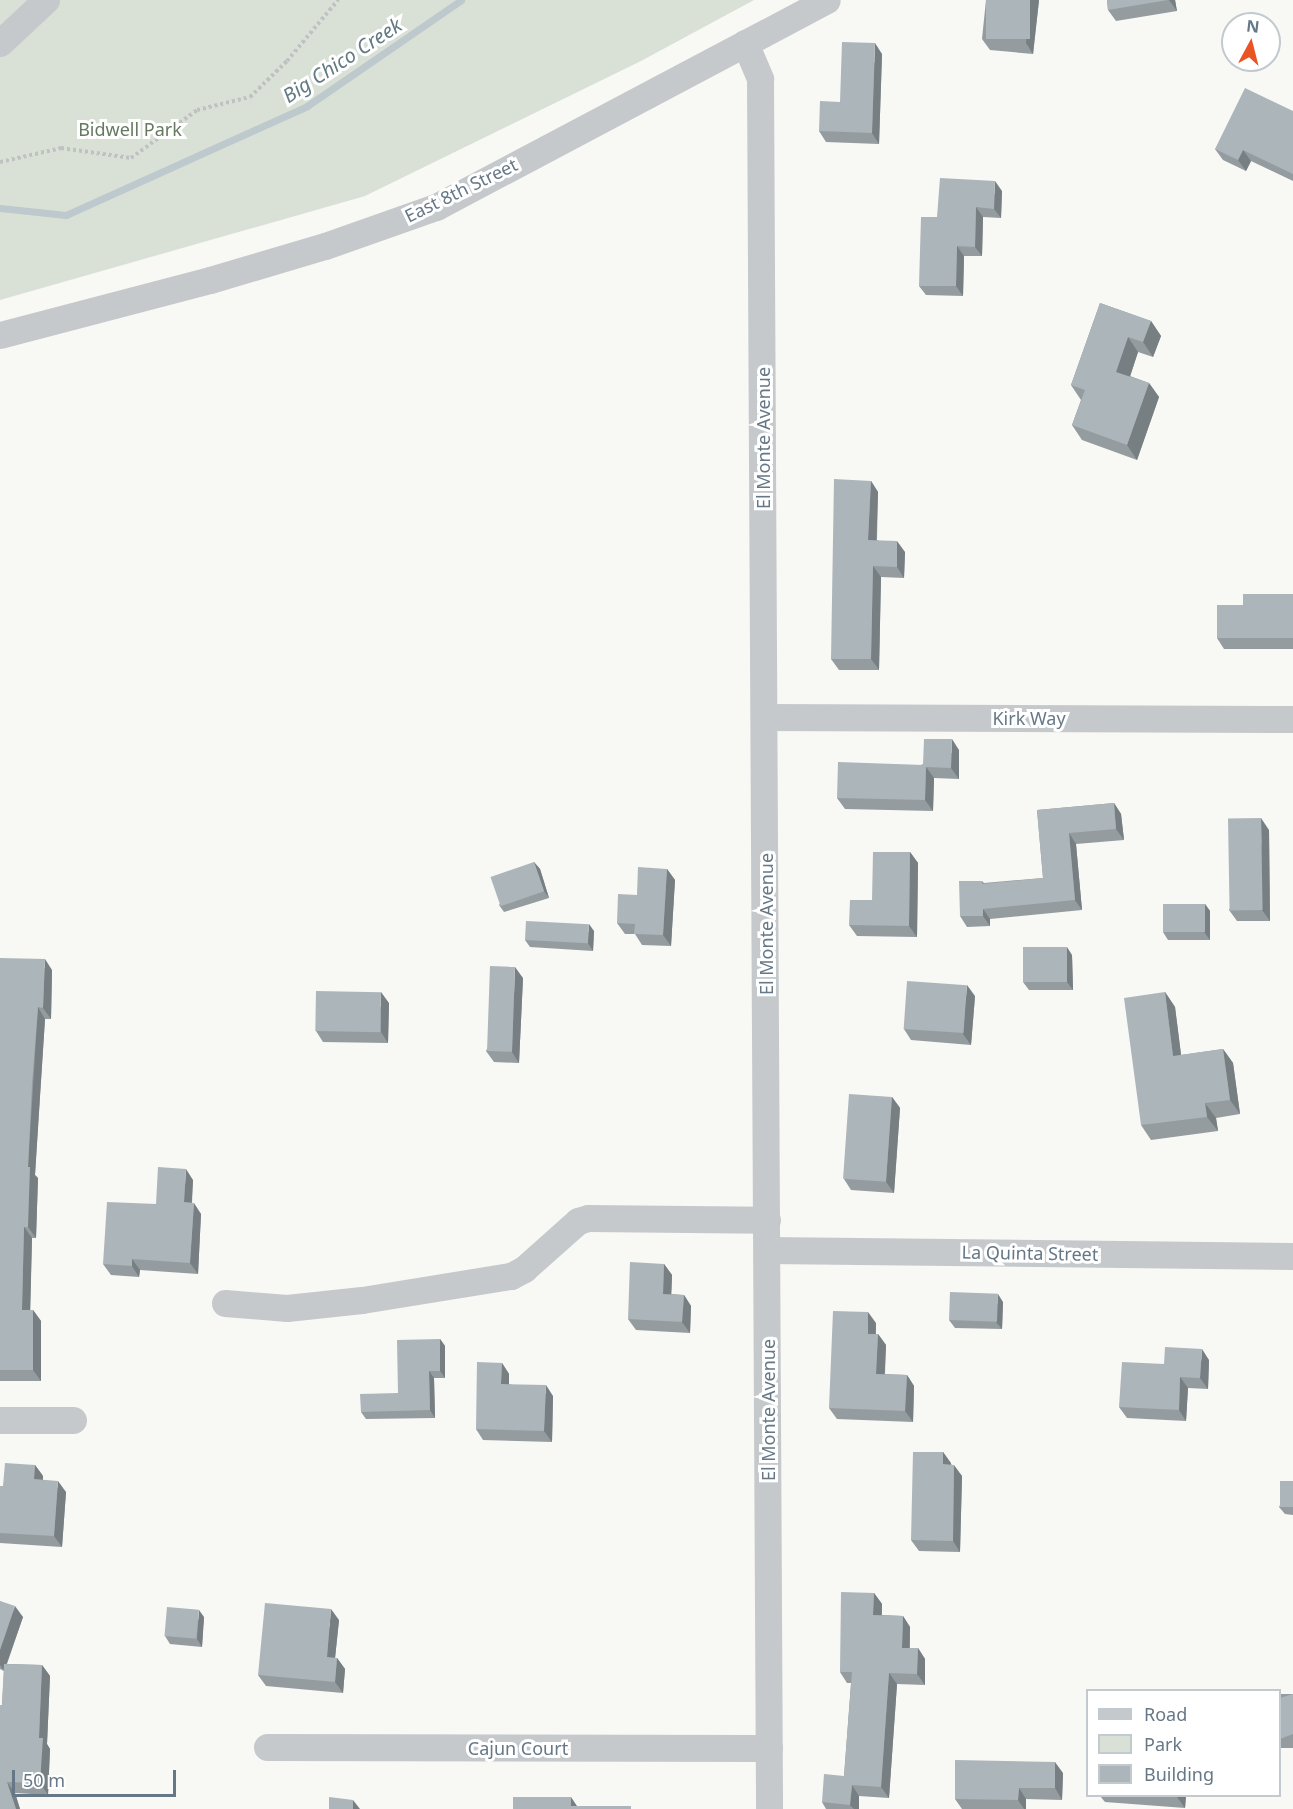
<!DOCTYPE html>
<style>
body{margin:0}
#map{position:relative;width:1293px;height:1809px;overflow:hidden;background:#f8f8f5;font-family:"Noto Sans",sans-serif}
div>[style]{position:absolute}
.green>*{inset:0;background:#d9e0d6}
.stream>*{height:7px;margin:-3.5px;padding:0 3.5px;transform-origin:3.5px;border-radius:3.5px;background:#bec9cd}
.path>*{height:4px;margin-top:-2px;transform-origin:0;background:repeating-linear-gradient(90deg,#bfc1c3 0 3px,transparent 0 6px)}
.minor>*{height:27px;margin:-13.5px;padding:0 13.5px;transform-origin:13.5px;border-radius:13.5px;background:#c5c9cc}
.wall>*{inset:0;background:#949ca0;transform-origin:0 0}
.shaded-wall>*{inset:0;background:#787f82}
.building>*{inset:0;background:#acb5ba;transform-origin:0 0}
span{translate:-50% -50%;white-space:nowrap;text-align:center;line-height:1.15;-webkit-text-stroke:6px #fff;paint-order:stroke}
.park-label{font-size:18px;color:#667961}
.street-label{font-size:18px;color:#667887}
.water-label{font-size:20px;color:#627a83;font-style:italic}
.legend{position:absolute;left:1086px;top:1689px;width:195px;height:108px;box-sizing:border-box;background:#fff;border:2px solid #c2c9cf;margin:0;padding:8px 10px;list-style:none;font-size:18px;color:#667887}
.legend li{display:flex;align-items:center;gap:12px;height:30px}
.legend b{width:30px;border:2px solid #c2c9cf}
.north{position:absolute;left:1221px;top:12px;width:60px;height:60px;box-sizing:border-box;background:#fff;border:2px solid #c2c9cf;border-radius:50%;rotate:7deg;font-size:16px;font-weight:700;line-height:24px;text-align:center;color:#667887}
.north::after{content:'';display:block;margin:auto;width:21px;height:27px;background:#ea5323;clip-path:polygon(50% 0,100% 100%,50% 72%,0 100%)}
.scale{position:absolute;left:12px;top:1770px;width:164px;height:27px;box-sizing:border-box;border:3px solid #667887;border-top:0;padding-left:8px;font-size:18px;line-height:21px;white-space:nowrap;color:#667887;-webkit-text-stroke:4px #fff;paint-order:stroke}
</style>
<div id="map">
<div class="green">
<div style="clip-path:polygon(0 0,754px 0,641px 61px,365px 196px,0 300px)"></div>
</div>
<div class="stream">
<div style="left:0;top:208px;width:66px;rotate:6.1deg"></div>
<div style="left:66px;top:215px;width:265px;rotate:-24.3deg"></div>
<div style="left:307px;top:106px;width:187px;rotate:-34.5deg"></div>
</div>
<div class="path">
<div style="left:0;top:162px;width:63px;rotate:-12.9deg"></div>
<div style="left:61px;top:148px;width:71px;rotate:8.1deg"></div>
<div style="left:131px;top:158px;width:82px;rotate:-36deg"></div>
<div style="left:197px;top:110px;width:55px;rotate:-13.8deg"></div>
<div style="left:250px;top:97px;width:52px;rotate:-44.2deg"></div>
<div style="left:287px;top:61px;width:80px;rotate:-50.1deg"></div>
</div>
<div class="minor">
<div style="left:0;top:43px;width:63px;rotate:-43.1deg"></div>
<div style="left:745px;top:43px;width:39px;rotate:67deg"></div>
<div style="left:760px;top:79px;width:1730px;rotate:89.7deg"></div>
<div style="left:0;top:335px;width:217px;rotate:-14.7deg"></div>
<div style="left:210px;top:280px;width:120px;rotate:-16.5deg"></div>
<div style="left:325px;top:246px;width:118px;rotate:-19.4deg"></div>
<div style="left:436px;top:207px;width:442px;rotate:-27.9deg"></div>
<div style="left:764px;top:717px;width:529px;rotate:0.22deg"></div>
<div style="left:767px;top:1250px;width:526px;rotate:0.65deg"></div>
<div style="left:225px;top:1303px;width:62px;rotate:4.6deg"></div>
<div style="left:287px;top:1308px;width:75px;rotate:-6.1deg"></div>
<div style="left:362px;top:1300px;width:151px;rotate:-9.2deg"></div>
<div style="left:511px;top:1276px;width:15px;rotate:-28deg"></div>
<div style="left:524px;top:1269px;width:72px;rotate:-41.6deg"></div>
<div style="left:578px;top:1221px;width:10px;rotate:-17deg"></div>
<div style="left:588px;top:1218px;width:179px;rotate:0.6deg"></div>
<div style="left:0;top:1420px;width:73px"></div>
<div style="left:267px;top:1747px;width:502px;rotate:0.11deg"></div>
</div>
<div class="wall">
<div style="clip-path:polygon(986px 0,1039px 0,1033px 54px,990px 50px,982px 39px)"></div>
<div style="clip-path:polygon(1107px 0,1175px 0,1177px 11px,1116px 21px,1108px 10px)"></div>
<div style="clip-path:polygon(882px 54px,879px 144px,826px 142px,819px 131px,840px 102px)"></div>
<div style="clip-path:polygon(1293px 111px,1293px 181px,1251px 161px,1246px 171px,1223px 160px,1215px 149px)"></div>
<div style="clip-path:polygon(1002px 191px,1001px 218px,983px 217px,982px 256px,964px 256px,963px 296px,926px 295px,919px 286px,937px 217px)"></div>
<div style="clip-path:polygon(1100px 303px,1151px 321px,1161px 336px,1153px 357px,1138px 352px,1130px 376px,1149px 383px,1159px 397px,1137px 460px,1082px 440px,1072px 425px,1081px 400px,1071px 385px)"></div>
<div style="clip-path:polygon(871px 481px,878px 492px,877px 540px,905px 552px,904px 578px,881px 577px,879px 670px,839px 670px,831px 659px)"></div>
<div style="clip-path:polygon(1293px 594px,1293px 649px,1224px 649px,1217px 638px,1243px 605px)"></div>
<div style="clip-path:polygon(959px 750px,959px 779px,934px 778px,933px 811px,845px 809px,837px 798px)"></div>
<div style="clip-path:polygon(1114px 803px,1121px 814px,1124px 840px,1076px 844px,1082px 910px,990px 919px,990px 926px,967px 927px,960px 916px,982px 881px,984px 883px,1043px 878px,1037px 810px)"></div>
<div style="clip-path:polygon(1269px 830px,1270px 921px,1237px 921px,1229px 910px)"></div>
<div style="clip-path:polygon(910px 852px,918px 863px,917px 937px,857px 936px,849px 925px,872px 900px)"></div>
<div style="clip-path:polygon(534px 862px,540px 869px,549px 898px,504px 912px,499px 905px)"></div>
<div style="clip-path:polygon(667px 869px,675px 880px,671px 946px,642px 945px,635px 934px,625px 934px,617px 923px,637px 895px)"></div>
<div style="clip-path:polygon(1205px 904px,1210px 911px,1210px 940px,1168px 940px,1163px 932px)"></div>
<div style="clip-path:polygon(594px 931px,593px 951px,530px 947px,525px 940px)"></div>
<div style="clip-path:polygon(1072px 955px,1073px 990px,1029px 990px,1023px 982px)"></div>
<div style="clip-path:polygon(0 958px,52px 970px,51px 1019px,45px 1019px,40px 1095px,35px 1175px,38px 1178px,36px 1238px,32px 1238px,30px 1310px,33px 1310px,41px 1321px,41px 1381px,0 1381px)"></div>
<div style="clip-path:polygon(523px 978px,519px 1063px,494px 1062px,486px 1051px)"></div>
<div style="clip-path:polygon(1165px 992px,1175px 1007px,1181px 1055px,1223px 1049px,1233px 1063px,1240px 1114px,1216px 1118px,1218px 1131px,1151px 1140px,1141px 1125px)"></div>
<div style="clip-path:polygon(975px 996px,971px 1045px,911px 1040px,904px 1029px)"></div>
<div style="clip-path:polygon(389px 1003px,388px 1043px,323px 1042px,316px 1031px)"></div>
<div style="clip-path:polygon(892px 1097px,900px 1108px,894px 1193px,851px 1190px,844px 1179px)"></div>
<div style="clip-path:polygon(193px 1180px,192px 1203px,201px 1214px,198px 1274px,140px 1270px,139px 1277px,111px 1275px,103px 1264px,156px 1204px)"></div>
<div style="clip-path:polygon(664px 1264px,672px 1275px,671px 1294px,684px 1295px,691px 1306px,690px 1333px,636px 1330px,628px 1319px)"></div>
<div style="clip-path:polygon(1003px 1302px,1002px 1329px,955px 1328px,949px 1320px)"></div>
<div style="clip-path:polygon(876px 1323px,876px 1334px,878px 1334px,886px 1345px,885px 1374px,907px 1375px,914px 1386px,913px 1422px,837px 1419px,829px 1408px)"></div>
<div style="clip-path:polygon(440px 1339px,445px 1346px,445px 1378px,434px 1378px,435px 1418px,366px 1419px,361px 1412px,398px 1393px)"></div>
<div style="clip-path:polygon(1209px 1360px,1208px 1389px,1188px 1388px,1186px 1421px,1127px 1418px,1119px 1407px,1164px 1364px)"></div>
<div style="clip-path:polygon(502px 1363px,509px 1374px,509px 1384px,553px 1396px,552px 1442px,483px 1440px,476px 1429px)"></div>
<div style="clip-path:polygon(943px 1452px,951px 1464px,962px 1476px,960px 1552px,919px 1551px,911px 1540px)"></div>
<div style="clip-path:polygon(35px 1465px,43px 1476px,43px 1480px,66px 1492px,62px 1547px,0 1543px,0 1486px,3px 1486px)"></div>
<div style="clip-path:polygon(1293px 1481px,1293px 1515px,1285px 1514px,1279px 1507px)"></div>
<div style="clip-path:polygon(874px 1593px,882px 1604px,882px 1615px,903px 1616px,910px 1627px,910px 1648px,918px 1648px,925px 1659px,925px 1685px,897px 1684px,889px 1798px,859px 1796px,859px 1809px,826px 1809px,822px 1802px,844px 1776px,851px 1683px,847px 1683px,840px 1672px)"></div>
<div style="clip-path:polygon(0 1601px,23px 1617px,7px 1664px,42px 1665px,50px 1676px,47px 1744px,50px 1749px,48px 1795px,15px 1793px,20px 1809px,0 1809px,2px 1705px,4px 1671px,0 1669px)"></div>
<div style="clip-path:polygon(204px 1617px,202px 1647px,170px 1644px,165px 1636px)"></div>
<div style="clip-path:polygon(339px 1620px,335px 1658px,337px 1658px,345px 1669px,343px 1693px,266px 1686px,258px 1675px)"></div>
<div style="left:1293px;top:1694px;width:54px;height:14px;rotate:90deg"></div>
<div style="clip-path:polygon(1063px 1773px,1062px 1800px,1026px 1799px,1026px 1809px,962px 1809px,955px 1799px)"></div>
<div style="clip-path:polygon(1100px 1796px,1186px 1796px,1185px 1808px,1105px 1802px)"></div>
</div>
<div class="shaded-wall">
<div style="clip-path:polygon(1030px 0,1039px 0,1033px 54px,1026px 43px)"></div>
<div style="clip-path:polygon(1169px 0,1175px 0,1177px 11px)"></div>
<div style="clip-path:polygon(875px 43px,882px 54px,879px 144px,872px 133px)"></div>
<div style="clip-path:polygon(1243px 150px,1251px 161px,1246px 171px,1238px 160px)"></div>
<div style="clip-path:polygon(995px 181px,1002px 191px,1001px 218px,994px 209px)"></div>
<div style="clip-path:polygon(976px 207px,983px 217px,982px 256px,975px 247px)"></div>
<div style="clip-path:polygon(957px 246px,964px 256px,963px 296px,956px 286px)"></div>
<div style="clip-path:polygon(1151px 321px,1161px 336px,1153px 357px,1143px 342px)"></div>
<div style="clip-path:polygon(1128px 337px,1138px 352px,1127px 386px,1116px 372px)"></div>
<div style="clip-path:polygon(1149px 383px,1159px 397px,1137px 460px,1127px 445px)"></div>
<div style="clip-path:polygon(871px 481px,878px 492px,876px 551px,868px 540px)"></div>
<div style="clip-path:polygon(897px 541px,905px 552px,904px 578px,897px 567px)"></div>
<div style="clip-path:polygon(873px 566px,881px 577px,879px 670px,871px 659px)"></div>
<div style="clip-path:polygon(952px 739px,959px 750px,959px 779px,951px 768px)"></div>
<div style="clip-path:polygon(926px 767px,934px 778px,933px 811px,925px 800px)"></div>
<div style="clip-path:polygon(1114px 803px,1121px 814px,1124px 840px,1116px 829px)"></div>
<div style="clip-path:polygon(1261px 818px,1269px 830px,1270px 921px,1262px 910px)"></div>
<div style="clip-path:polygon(1069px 833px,1076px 844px,1082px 910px,1075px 900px)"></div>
<div style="clip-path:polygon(910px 852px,918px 863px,917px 937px,909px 926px)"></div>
<div style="clip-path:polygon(534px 862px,540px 869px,549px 898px,544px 891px)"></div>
<div style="clip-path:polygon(667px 869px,675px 880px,671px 946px,663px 935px)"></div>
<div style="clip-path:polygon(1205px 904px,1210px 911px,1210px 940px,1204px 932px)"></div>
<div style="clip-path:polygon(983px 909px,990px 919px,990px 926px,983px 916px)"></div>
<div style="clip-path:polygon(589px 924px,594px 931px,593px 951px,588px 943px)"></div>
<div style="clip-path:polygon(1067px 947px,1072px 955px,1073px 990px,1067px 982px)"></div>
<div style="clip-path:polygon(45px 959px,52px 970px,51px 1019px,43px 1008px)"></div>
<div style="clip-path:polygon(515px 967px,523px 978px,519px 1063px,512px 1052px)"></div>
<div style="clip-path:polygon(967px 985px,975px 996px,971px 1045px,963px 1034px)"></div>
<div style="clip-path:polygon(381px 992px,389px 1003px,388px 1043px,381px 1032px)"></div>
<div style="clip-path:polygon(1165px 992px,1175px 1007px,1183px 1070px,1173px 1056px)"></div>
<div style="clip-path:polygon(38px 1007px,45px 1019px,35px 1175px,38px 1178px,36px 1238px,28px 1227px,28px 1167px)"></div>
<div style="clip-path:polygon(1223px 1049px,1233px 1063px,1240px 1114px,1230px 1100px)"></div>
<div style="clip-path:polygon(892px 1097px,900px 1108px,894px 1193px,886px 1182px)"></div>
<div style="clip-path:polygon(1205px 1103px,1216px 1118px,1218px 1131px,1207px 1117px)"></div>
<div style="clip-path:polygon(186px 1169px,193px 1180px,191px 1213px,184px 1202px)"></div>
<div style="clip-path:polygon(194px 1203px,201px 1214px,198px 1274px,190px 1263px)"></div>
<div style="clip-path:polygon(24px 1227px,32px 1238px,30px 1321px,22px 1310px)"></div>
<div style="clip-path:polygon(132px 1259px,140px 1270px,139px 1277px,132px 1266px)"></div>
<div style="clip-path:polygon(664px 1264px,672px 1275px,671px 1305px,663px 1294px)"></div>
<div style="clip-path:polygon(998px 1294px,1003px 1302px,1002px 1329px,996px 1322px)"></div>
<div style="clip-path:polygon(684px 1295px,691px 1306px,690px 1333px,682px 1322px)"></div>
<div style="clip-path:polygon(33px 1310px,41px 1321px,41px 1381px,33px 1370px)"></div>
<div style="clip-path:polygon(868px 1312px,876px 1323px,875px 1345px,868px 1334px)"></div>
<div style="clip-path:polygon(878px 1334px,886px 1345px,884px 1385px,876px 1374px)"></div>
<div style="clip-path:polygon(440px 1339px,445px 1346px,445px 1378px,440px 1371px)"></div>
<div style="clip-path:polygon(1202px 1349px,1209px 1360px,1208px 1389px,1200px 1378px)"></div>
<div style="clip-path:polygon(502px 1363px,509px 1374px,509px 1395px,501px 1384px)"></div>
<div style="clip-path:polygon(429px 1371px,434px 1378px,435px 1418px,430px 1410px)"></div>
<div style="clip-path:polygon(907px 1375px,914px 1386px,913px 1422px,905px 1411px)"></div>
<div style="clip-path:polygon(1180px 1377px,1188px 1388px,1186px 1421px,1179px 1410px)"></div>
<div style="clip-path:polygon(546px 1385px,553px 1396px,552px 1442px,544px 1431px)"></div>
<div style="clip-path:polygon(943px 1452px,951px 1463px,951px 1475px,943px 1464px)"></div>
<div style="clip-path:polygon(35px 1465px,43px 1476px,42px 1490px,34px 1479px)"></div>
<div style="clip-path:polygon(954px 1465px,962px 1476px,960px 1552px,953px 1541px)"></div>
<div style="clip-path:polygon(58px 1481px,66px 1492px,62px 1547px,54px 1536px)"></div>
<div style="clip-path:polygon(874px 1593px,882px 1604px,881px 1626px,873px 1615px)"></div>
<div style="clip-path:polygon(15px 1606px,23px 1617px,4px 1671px,0 1665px,0 1650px)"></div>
<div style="clip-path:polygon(331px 1609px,339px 1620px,334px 1668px,327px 1657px)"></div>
<div style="clip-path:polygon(199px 1610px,204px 1617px,202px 1647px,197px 1639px)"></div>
<div style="clip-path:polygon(903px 1616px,910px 1627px,909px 1659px,902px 1648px)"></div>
<div style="clip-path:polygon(918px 1648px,925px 1659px,925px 1685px,917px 1674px)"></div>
<div style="clip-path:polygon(337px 1658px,345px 1669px,343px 1693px,335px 1682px)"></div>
<div style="clip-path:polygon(42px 1665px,50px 1676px,47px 1744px,50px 1749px,48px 1795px,40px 1783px,39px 1738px)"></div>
<div style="clip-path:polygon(889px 1673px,897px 1684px,889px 1798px,881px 1787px)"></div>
<div style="clip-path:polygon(1055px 1762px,1063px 1773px,1062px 1800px,1055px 1788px)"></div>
<div style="clip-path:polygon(7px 1782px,15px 1793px,20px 1809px,16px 1809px)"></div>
<div style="clip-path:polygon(852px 1785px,859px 1796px,859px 1809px,854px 1809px,850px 1805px)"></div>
<div style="clip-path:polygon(1019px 1788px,1026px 1799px,1026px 1809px,1024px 1809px,1018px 1800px)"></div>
<div style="clip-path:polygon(1177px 1796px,1186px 1796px,1185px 1808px,1177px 1797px)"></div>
<div style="clip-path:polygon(571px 1797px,579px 1809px,571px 1806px)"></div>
<div style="clip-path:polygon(353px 1800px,360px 1809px,353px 1809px)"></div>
</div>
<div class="building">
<div style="left:986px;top:0;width:44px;height:39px"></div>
<div style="clip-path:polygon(1107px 0,1168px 0,1108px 10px)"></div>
<div style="clip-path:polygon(842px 42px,875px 43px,872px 133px,819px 131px,820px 101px,840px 102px)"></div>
<div style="clip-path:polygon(1245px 88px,1293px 111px,1293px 174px,1243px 150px,1238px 160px,1215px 149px)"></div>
<div style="clip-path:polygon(940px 178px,995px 181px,994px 209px,976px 207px,975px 247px,957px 246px,956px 286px,919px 286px,921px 217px,937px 217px)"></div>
<div style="clip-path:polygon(1100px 303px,1151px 321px,1143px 342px,1128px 337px,1116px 372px,1149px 383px,1127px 445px,1072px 425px,1085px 390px,1071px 385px)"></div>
<div style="clip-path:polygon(834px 479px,871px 481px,868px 540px,897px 541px,897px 567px,873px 566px,871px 659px,831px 659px)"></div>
<div style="clip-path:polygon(1243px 594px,1293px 594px,1293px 638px,1217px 638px,1217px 605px,1243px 605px)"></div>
<div style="clip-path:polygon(924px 739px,952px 739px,951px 768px,926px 767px,925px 800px,837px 798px,838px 762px,923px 765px)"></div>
<div style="clip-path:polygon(1114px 803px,1116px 829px,1069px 833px,1075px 900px,983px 909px,983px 916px,960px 916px,959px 881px,982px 881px,982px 884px,1043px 878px,1037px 810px)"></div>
<div style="left:1261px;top:818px;width:92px;height:33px;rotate:89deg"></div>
<div style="clip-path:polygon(873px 852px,910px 852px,909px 926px,849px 925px,850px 900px,872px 900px)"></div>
<div style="left:534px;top:862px;width:31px;height:46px;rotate:71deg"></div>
<div style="clip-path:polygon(638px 867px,667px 869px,663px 935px,634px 934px,635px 924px,617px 923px,618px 894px,637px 895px)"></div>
<div style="left:1163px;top:904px;width:42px;height:28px"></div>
<div style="left:526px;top:921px;width:63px;height:19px;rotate:3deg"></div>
<div style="left:1067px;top:947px;width:35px;height:44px;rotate:90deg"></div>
<div style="clip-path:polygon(0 958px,45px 959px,43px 1008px,38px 1007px,32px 1084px,28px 1167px,30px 1167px,28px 1227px,24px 1227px,22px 1310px,33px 1310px,33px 1370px,0 1370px)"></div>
<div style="left:490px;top:966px;width:25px;height:85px;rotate:2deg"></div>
<div style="left:907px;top:981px;width:60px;height:48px;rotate:4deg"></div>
<div style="left:316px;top:991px;width:65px;height:40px;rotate:1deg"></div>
<div style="clip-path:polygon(1165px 992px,1173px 1056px,1223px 1049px,1230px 1100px,1205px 1103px,1207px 1117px,1141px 1125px,1124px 998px)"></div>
<div style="left:849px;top:1094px;width:43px;height:85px;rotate:4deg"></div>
<div style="clip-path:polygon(158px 1167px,186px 1169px,184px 1202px,194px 1203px,190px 1263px,132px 1259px,132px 1266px,103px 1264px,107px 1202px,156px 1204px)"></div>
<div style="clip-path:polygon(630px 1262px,664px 1264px,663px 1294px,684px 1295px,682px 1322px,628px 1319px)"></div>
<div style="left:950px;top:1292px;width:48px;height:28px;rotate:2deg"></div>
<div style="clip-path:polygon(833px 1311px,868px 1312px,868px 1334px,878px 1334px,876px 1374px,907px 1375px,905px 1411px,829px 1408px)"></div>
<div style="clip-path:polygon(440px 1339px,440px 1371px,429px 1371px,430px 1410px,361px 1412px,360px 1394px,398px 1393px,397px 1340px)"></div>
<div style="clip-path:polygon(1165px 1347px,1202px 1349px,1200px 1378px,1180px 1377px,1179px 1410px,1119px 1407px,1122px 1362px,1164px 1364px)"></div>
<div style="clip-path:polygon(477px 1362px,502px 1363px,501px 1384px,546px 1385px,544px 1431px,476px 1429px)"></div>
<div style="clip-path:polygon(913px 1452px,943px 1452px,943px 1464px,954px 1465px,953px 1541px,911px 1540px)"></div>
<div style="clip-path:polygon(5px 1463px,35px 1465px,34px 1479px,58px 1481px,54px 1536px,0 1533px,0 1486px,3px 1486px)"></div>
<div style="left:1280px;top:1481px;width:13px;height:26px"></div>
<div style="clip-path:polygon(841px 1592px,874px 1593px,873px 1615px,903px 1616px,902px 1648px,918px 1648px,917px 1674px,889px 1673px,881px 1787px,852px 1785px,850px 1805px,822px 1802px,824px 1774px,844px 1776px,852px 1672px,840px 1672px)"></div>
<div style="clip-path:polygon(0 1601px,15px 1606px,0 1650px)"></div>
<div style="clip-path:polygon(265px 1603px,331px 1609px,327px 1657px,337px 1658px,335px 1682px,258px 1675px)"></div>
<div style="left:167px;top:1607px;width:32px;height:29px;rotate:5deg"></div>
<div style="clip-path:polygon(4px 1664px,42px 1665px,39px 1738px,43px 1738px,40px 1783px,7px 1782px,16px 1809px,0 1809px,0 1705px,2px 1705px)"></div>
<div style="clip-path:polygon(1293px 1694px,1293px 1734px,1280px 1739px,1280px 1698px)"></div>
<div style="clip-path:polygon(955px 1760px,1055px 1762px,1055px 1788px,1019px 1788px,1018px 1800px,955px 1799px)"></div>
<div style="clip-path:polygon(1157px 1796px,1177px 1796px,1177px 1797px)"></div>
<div style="clip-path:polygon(329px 1797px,353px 1800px,353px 1809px,329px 1809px)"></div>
<div style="clip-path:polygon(513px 1797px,571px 1797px,571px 1806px,631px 1806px,631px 1809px,513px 1809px)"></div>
</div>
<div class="park-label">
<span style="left:130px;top:129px">Bidwell Park</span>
</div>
<div class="street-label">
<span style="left:461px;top:190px;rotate:-26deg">East 8th Street</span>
<span style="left:763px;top:438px;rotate:-90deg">El Monte Avenue</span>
<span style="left:1029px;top:718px">Kirk Way</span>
<span style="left:766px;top:924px;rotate:-90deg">El Monte Avenue</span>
<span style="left:1030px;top:1253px;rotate:1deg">La Quinta Street</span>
<span style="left:768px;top:1410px;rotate:-90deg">El Monte Avenue</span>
<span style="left:518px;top:1748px">Cajun Court</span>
</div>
<div class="water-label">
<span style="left:342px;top:60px;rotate:-33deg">Big Chico Creek</span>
</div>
<ul class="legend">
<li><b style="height:8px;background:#c5c9cc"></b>Road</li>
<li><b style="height:16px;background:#d9e0d6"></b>Park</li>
<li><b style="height:16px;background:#acb5ba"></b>Building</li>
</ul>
<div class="north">N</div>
<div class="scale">50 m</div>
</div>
